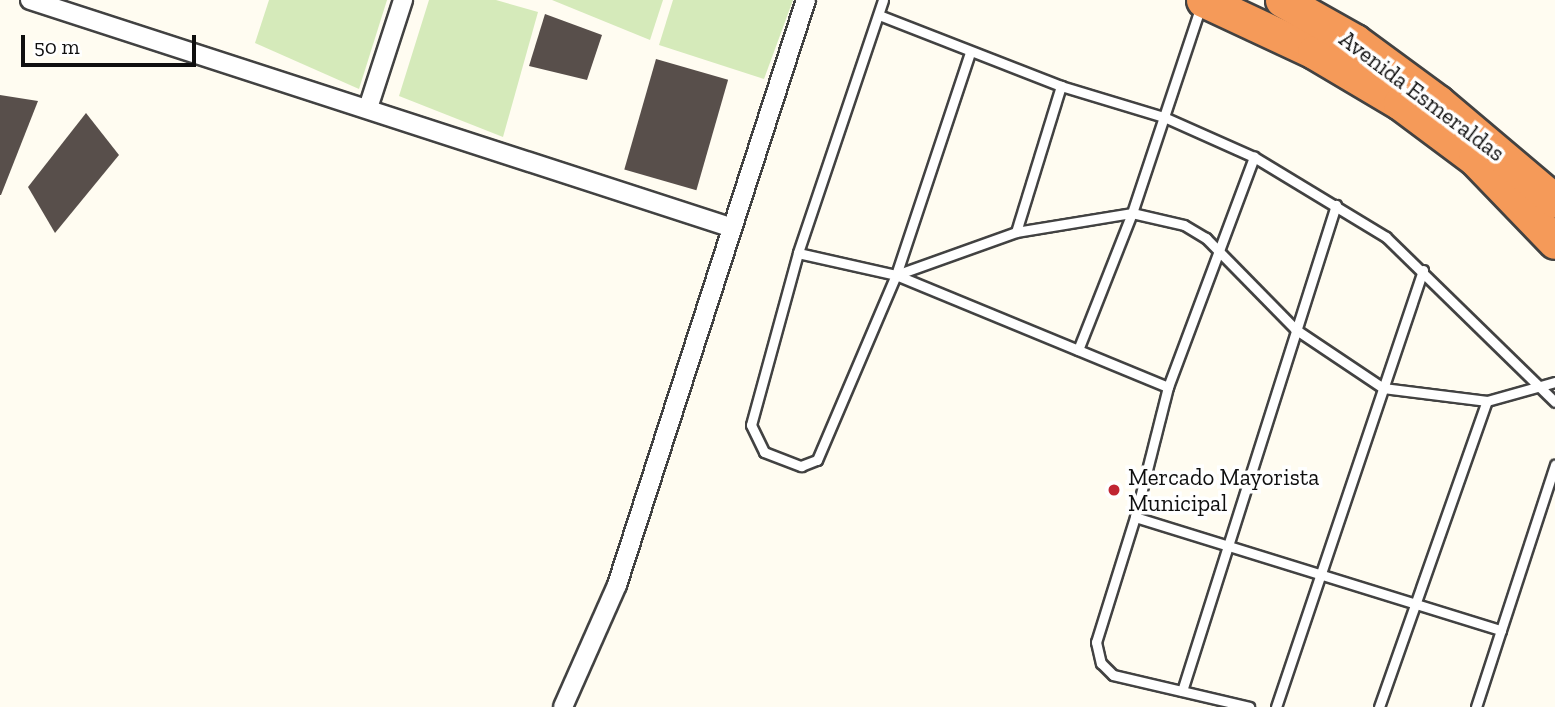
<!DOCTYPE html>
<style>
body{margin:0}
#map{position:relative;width:1555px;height:707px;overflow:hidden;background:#fffcf1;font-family:"Zilla Slab",serif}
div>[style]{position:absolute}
.green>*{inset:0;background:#d5eaba}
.building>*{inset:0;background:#584f4b;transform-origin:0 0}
.roads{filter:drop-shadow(2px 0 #424242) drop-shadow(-2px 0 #424242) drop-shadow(0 2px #424242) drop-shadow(0 -2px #424242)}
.lane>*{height:9px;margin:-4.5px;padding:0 4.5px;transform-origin:4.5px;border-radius:4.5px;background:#fff}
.street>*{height:18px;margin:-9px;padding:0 9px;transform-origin:9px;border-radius:9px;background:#fff}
.highway>*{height:33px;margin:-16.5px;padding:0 16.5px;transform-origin:16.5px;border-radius:16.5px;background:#f59a59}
.dots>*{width:19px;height:19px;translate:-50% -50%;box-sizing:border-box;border:4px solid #fff;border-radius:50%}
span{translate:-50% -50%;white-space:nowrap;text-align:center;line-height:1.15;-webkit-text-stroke:7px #fff;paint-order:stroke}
.street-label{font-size:23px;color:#0f0f0f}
.poi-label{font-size:23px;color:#0f0f0f}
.left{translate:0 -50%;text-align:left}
.scale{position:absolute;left:21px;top:35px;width:175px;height:32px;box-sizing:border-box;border:4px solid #0f0f0f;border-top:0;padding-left:9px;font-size:21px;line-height:24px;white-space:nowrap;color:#0f0f0f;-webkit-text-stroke:5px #fff;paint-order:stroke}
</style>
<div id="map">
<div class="green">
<div style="clip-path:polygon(269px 0,387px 0,359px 89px,255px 43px)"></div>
<div style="clip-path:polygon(429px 0,496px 0,538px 12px,503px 137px,399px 96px)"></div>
<div style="clip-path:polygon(552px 0,663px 0,650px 40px)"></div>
<div style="clip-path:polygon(673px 0,793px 0,764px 79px,659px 45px)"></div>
</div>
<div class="building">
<div style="clip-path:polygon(545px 14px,602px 35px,587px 80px,529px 66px)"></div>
<div style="left:656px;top:59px;width:75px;height:115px;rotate:16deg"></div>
<div style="clip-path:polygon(0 95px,38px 101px,1px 195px,0 195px)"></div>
<div style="clip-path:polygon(86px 113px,119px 155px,55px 233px,28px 187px)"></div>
</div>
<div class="roads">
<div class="lane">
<div style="left:883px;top:0;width:267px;rotate:108.6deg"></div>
<div style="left:798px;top:253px;width:100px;rotate:12.7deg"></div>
<div style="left:896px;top:275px;width:294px;rotate:22.4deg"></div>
<div style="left:1168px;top:387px;width:134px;rotate:104.2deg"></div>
<div style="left:1135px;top:517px;width:383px;rotate:17.2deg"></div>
<div style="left:1501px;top:630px;width:174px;rotate:-71.9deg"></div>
<div style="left:879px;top:15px;width:195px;rotate:21.3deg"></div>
<div style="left:1061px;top:86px;width:108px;rotate:16.8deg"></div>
<div style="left:1164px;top:117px;width:98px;rotate:24deg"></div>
<div style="left:1254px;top:157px;width:154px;rotate:31.2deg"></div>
<div style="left:1386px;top:237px;width:236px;rotate:44.3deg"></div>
<div style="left:1016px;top:232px;width:153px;rotate:-72.9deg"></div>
<div style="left:798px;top:253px;width:178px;rotate:105.3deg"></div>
<div style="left:751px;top:425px;width:30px;rotate:64deg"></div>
<div style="left:764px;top:452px;width:40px;rotate:21deg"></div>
<div style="left:801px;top:466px;width:17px;rotate:-21deg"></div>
<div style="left:817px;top:460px;width:201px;rotate:-66.9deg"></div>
<div style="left:896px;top:275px;width:235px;rotate:-71.6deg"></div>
<div style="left:896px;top:275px;width:127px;rotate:-19.7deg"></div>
<div style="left:1016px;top:232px;width:118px;rotate:-9.3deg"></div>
<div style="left:1132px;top:213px;width:53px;rotate:13deg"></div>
<div style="left:1184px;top:225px;width:26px;rotate:31deg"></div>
<div style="left:1206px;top:238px;width:127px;rotate:45.6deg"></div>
<div style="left:1295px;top:329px;width:106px;rotate:33.8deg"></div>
<div style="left:1383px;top:388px;width:105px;rotate:7.1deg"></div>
<div style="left:1487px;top:401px;width:71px;rotate:-15.6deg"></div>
<div style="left:1078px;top:350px;width:147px;rotate:-68.5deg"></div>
<div style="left:1132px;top:213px;width:218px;rotate:-71.6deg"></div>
<div style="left:1168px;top:387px;width:246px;rotate:-69.5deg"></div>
<div style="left:1135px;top:517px;width:131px;rotate:107.3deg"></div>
<div style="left:1096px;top:642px;width:22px;rotate:77deg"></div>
<div style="left:1101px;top:663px;width:17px;rotate:45deg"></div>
<div style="left:1113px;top:675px;width:140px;rotate:13.2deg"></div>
<div style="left:1182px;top:691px;width:510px;rotate:-72.42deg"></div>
<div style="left:1276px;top:707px;width:461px;rotate:-71.4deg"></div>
<div style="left:1379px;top:707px;width:324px;rotate:-70.6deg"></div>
<div style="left:1476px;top:707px;width:81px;rotate:-72deg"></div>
</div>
<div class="street">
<div style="left:30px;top:0;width:736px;rotate:17.97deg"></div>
<div style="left:368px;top:108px;width:114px;rotate:-72deg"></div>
<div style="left:563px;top:707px;width:133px;rotate:-66.1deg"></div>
<div style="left:617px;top:585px;width:615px;rotate:-72.1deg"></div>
</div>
<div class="highway">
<div style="left:1203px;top:0;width:123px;rotate:25.1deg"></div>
<div style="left:1314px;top:52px;width:100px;rotate:30.7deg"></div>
<div style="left:1400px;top:103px;width:94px;rotate:36.7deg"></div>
<div style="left:1475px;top:159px;width:115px;rotate:46.1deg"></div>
<div style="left:1282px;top:0;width:84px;rotate:29.3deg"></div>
<div style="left:1355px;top:41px;width:103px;rotate:36.3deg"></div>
<div style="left:1438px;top:102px;width:153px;rotate:40.2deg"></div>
</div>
</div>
<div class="dots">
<div style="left:1114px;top:490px;background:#c02533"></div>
</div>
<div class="street-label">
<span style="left:1422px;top:96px;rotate:37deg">Avenida Esmeraldas</span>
</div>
<div class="poi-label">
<span class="left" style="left:1128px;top:490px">Mercado Mayorista<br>Municipal</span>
</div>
<div class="scale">50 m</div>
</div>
